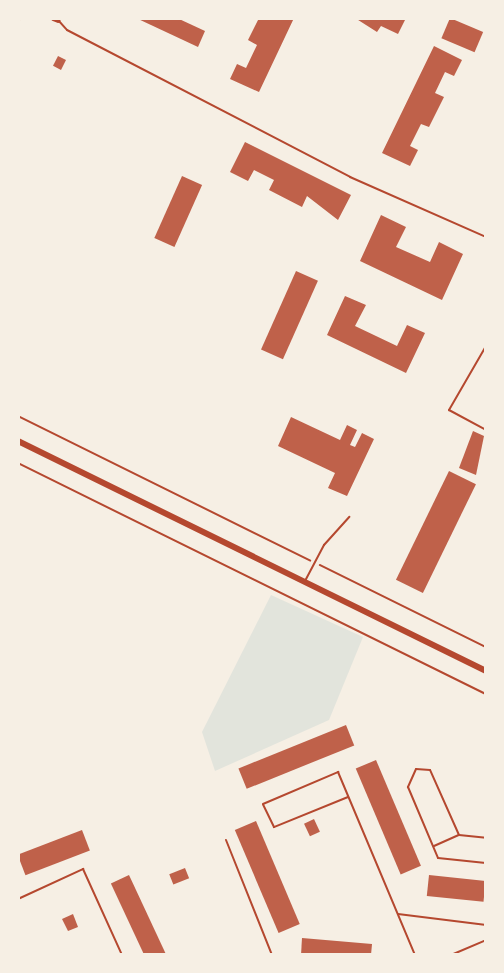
<!DOCTYPE html>
<style>
body{margin:0}
#map{position:relative;width:504px;height:973px;overflow:hidden;background:#f6efe4;font-family:Inter,sans-serif}
div>[style]{position:absolute}
.green>*{inset:0;background:#e2e4dc}
.building>*{inset:0;background:#bf614a;transform-origin:0 0}
.path>*{height:1.5px;margin:-0.75px;padding:0 0.75px;transform-origin:0.75px;border-radius:0.75px;background:#b5482f}
.service>*{height:2px;margin:-1px;padding:0 1px;transform-origin:1px;border-radius:1px;background:#b5482f}
.minor>*{height:4.5px;margin:-2.25px;padding:0 2.25px;transform-origin:2.25px;border-radius:2.25px;background:#b5482f}
.tertiary>*{height:6px;margin:-3px;padding:0 3px;transform-origin:3px;border-radius:3px;background:#b5482f}
span{translate:-50% -50%;white-space:nowrap;text-align:center;line-height:1.15;-webkit-text-stroke:6px #f6efe4;paint-order:stroke}
.frame{position:absolute;inset:0;border:20px solid #f6efe4;pointer-events:none}
</style>
<div id="map">
<div class="green">
<div style="clip-path:polygon(271px 595px,363px 637px,329px 720px,215px 771px,202px 732px)"></div>
</div>
<div class="building">
<div style="clip-path:polygon(136px 18px,177px 18px,205px 31px,198px 47px)"></div>
<div style="clip-path:polygon(259px 18px,294px 18px,259px 92px,230px 79px,237px 64px,246px 68px,257px 45px,248px 40px)"></div>
<div style="clip-path:polygon(355px 18px,406px 18px,398px 34px,381px 26px,377px 32px)"></div>
<div style="left:450px;top:18px;width:36px;height:22px;rotate:23deg"></div>
<div style="clip-path:polygon(434px 46px,462px 60px,454px 76px,445px 72px,435px 93px,444px 97px,429px 127px,421px 124px,410px 146px,418px 150px,410px 166px,382px 153px)"></div>
<div style="left:58px;top:56px;width:9px;height:11px;rotate:27deg"></div>
<div style="clip-path:polygon(245px 142px,351px 195px,338px 220px,307px 196px,302px 207px,269px 190px,274px 180px,254px 170px,248px 181px,230px 172px)"></div>
<div style="left:182px;top:176px;width:22px;height:68px;rotate:24deg"></div>
<div style="clip-path:polygon(381px 215px,406px 227px,396px 247px,430px 262px,439px 242px,463px 254px,442px 300px,360px 261px)"></div>
<div style="left:296px;top:271px;width:24px;height:86px;rotate:24deg"></div>
<div style="clip-path:polygon(345px 296px,366px 305px,355px 326px,397px 346px,407px 325px,425px 333px,406px 373px,327px 335px)"></div>
<div style="clip-path:polygon(291px 417px,340px 440px,347px 425px,357px 430px,350px 445px,355px 447px,362px 433px,374px 439px,347px 496px,328px 488px,335px 473px,278px 446px)"></div>
<div style="clip-path:polygon(473px 431px,484px 436px,476px 475px,459px 468px)"></div>
<div style="left:449px;top:471px;width:30px;height:121px;rotate:26deg"></div>
<div style="left:346px;top:725px;width:22px;height:116px;rotate:68deg"></div>
<div style="left:376px;top:760px;width:115px;height:22px;rotate:67deg"></div>
<div style="left:314px;top:819px;width:14px;height:11px;rotate:65deg"></div>
<div style="left:256px;top:821px;width:112px;height:23px;rotate:67deg"></div>
<div style="left:82px;top:830px;width:22px;height:69px;rotate:69deg"></div>
<div style="left:185px;top:868px;width:11px;height:17px;rotate:68deg"></div>
<div style="left:129px;top:875px;width:88px;height:20px;rotate:65deg"></div>
<div style="left:429px;top:875px;width:57px;height:21px;rotate:6deg"></div>
<div style="clip-path:polygon(73px 914px,78px 927px,68px 931px,62px 919px)"></div>
<div style="clip-path:polygon(302px 938px,372px 944px,371px 955px,301px 955px)"></div>
</div>
<div class="path">
<div style="left:18px;top:416px;width:326px;rotate:26.3deg"></div>
<div style="left:18px;top:463px;width:522px;rotate:26.27deg"></div>
<div style="left:320px;top:565px;width:185px;rotate:26.3deg"></div>
</div>
<div class="service">
<div style="left:58px;top:20px;width:13px;rotate:48deg"></div>
<div style="left:67px;top:30px;width:319px;rotate:27.4deg"></div>
<div style="left:350px;top:177px;width:149px;rotate:23.8deg"></div>
<div style="left:18px;top:22px;width:4px;rotate:-63deg"></div>
<div style="left:486px;top:346px;width:74px;rotate:120deg"></div>
<div style="left:449px;top:410px;width:42px;rotate:28.4deg"></div>
<div style="left:305px;top:581px;width:41px;rotate:-62.2deg"></div>
<div style="left:324px;top:545px;width:38px;rotate:-48deg"></div>
<div style="left:348px;top:797px;width:80px;rotate:157.9deg"></div>
<div style="left:274px;top:827px;width:25px;rotate:-116deg"></div>
<div style="left:263px;top:804px;width:82px;rotate:-23.1deg"></div>
<div style="left:338px;top:772px;width:199px;rotate:67.2deg"></div>
<div style="left:459px;top:835px;width:71px;rotate:-114deg"></div>
<div style="left:430px;top:770px;width:14px;rotate:-176deg"></div>
<div style="left:416px;top:769px;width:20px;rotate:114deg"></div>
<div style="left:408px;top:787px;width:77px;rotate:67.1deg"></div>
<div style="left:438px;top:858px;width:48px;rotate:5.9deg"></div>
<div style="left:226px;top:840px;width:124px;rotate:68.2deg"></div>
<div style="left:434px;top:846px;width:27px;rotate:-24deg"></div>
<div style="left:459px;top:835px;width:27px;rotate:6deg"></div>
<div style="left:18px;top:899px;width:72px;rotate:-24.8deg"></div>
<div style="left:83px;top:869px;width:94px;rotate:65.6deg"></div>
<div style="left:398px;top:914px;width:89px;rotate:7.1deg"></div>
<div style="left:451px;top:955px;width:38px;rotate:-23deg"></div>
</div>
<div class="minor">
<div style="left:53px;top:18px;width:5px;rotate:22deg"></div>
</div>
<div class="tertiary">
<div style="left:18px;top:441px;width:521px;rotate:26.17deg"></div>
</div>
<div class="frame"></div>
</div>
